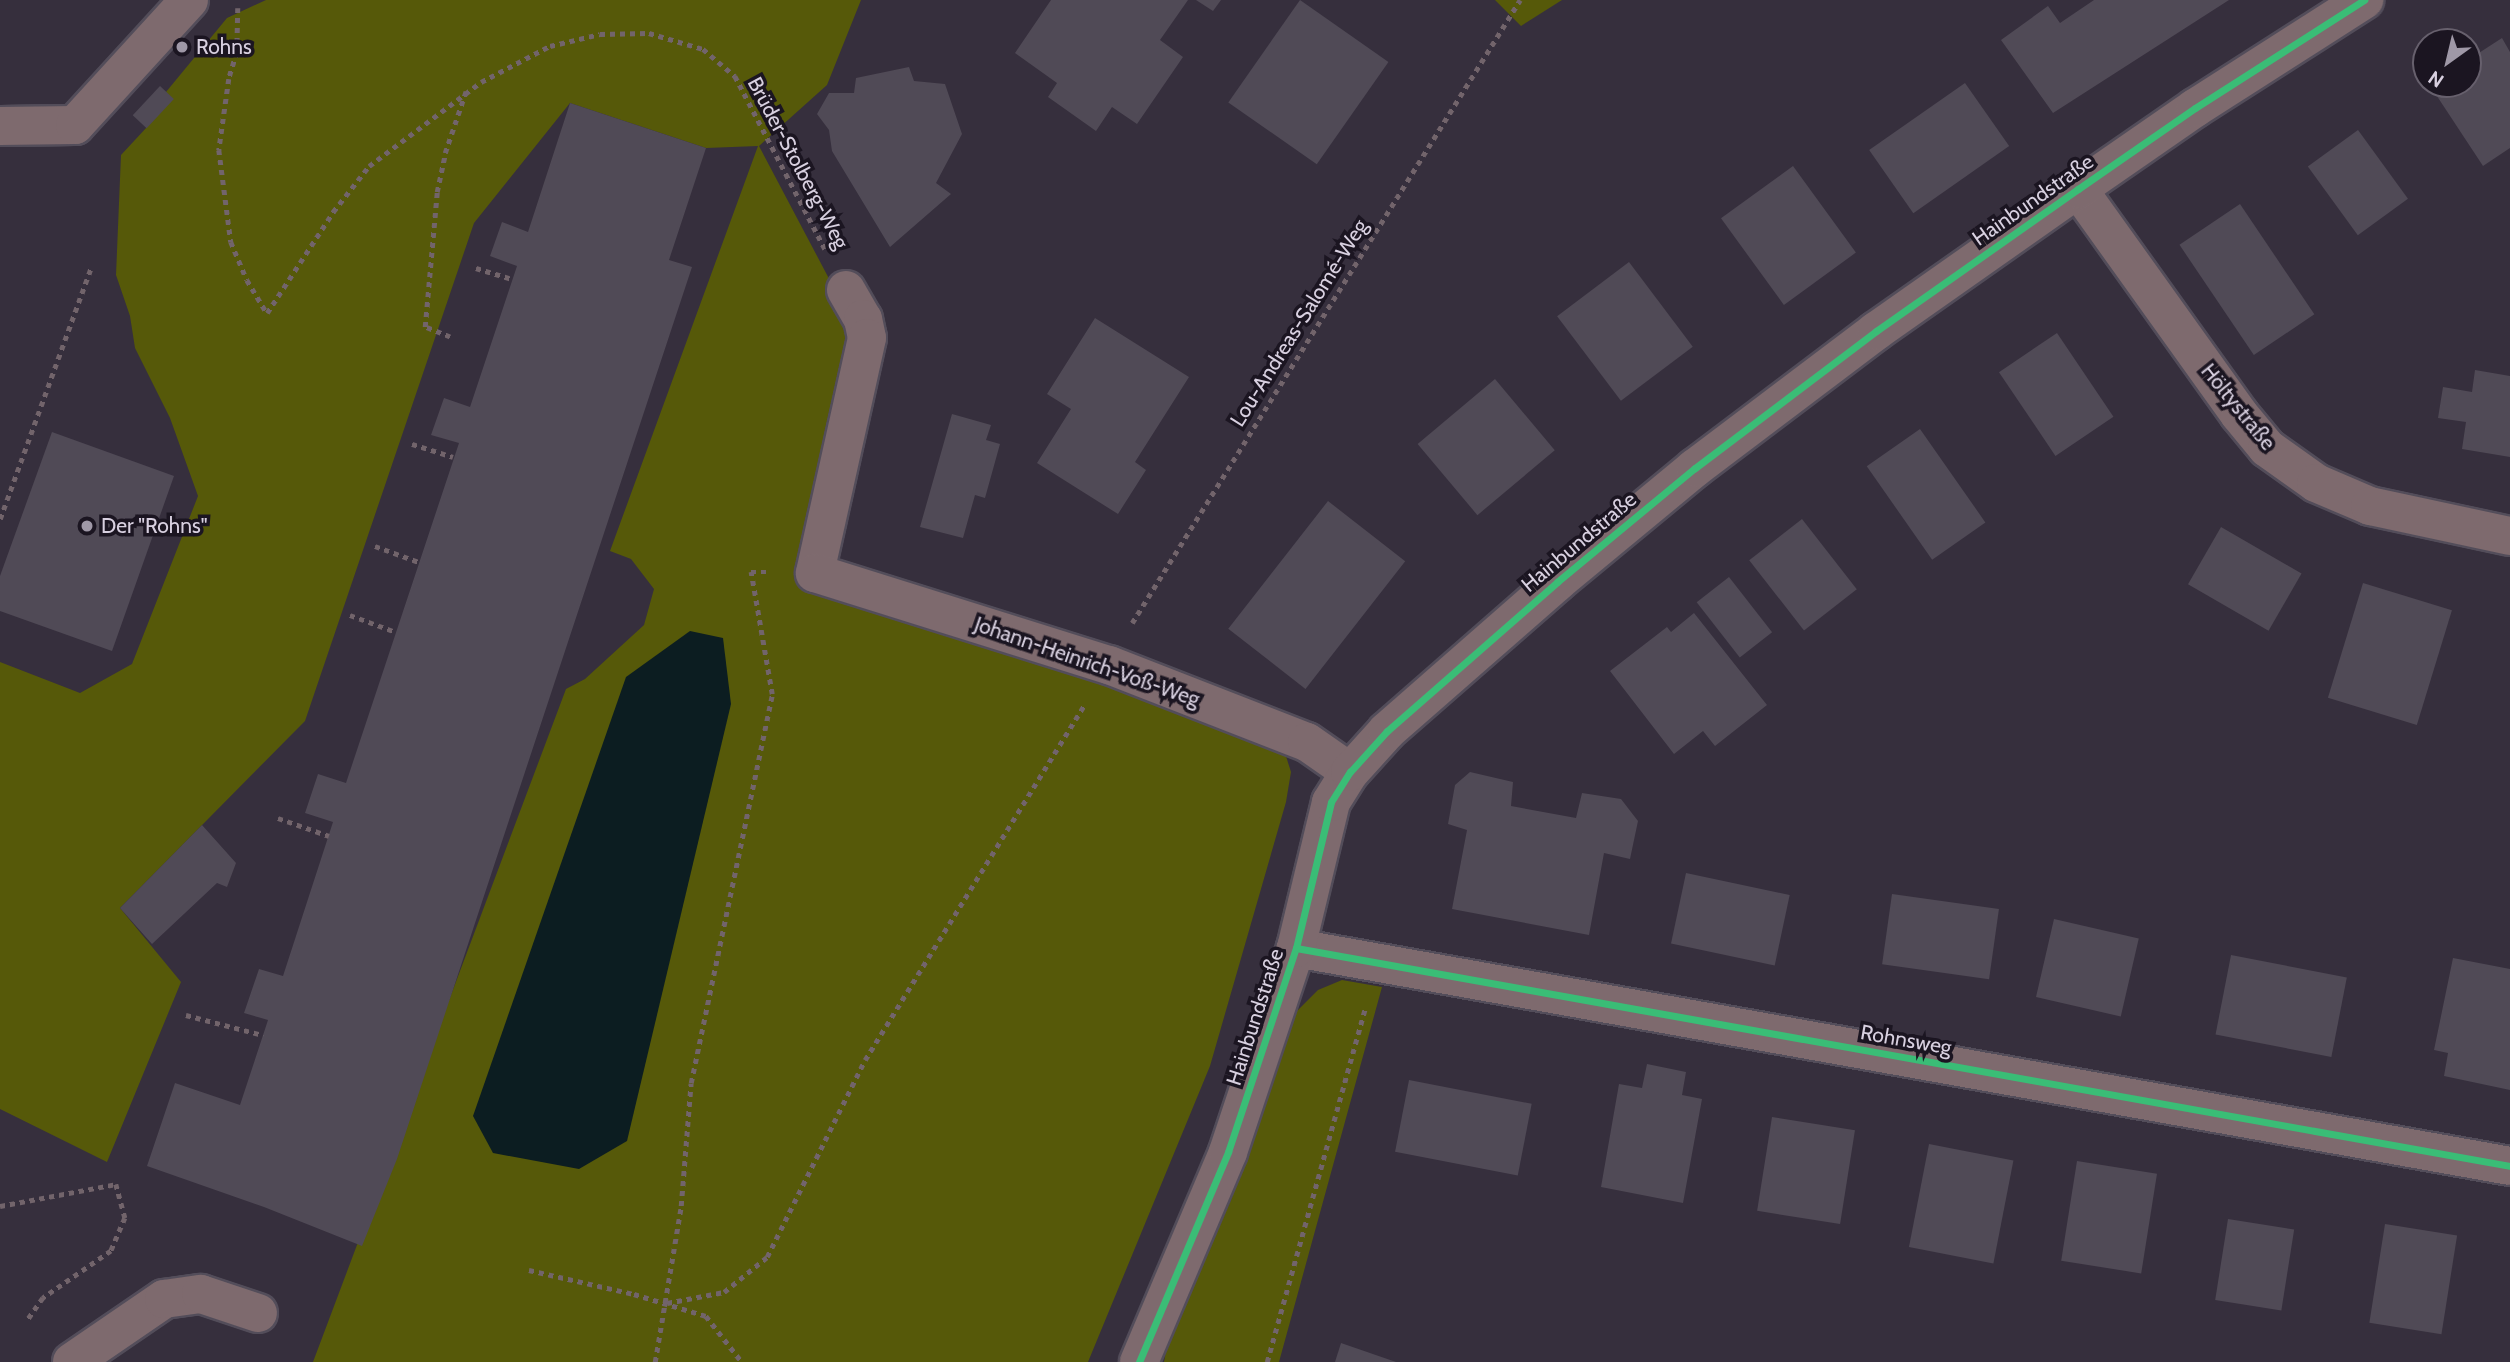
<!DOCTYPE html>
<meta charset="utf-8">
<style>
body{margin:0}
#map{position:relative;width:2510px;height:1362px;overflow:hidden;background:#362f3d;font-family:Cabin,sans-serif}
div>[style]{position:absolute}
.green>*{inset:0;background:#565909}
.water>*{inset:0;background:#0c1d21}
.building>*{inset:0;background:#504a56;transform-origin:0 0}
.path>*{height:4.5px;margin-top:-2.25px;transform-origin:0;background:repeating-linear-gradient(90deg,#72646b 0 5px,transparent 0 10px)}
.roads{filter:drop-shadow(2px 0 #534d5a) drop-shadow(-2px 0 #534d5a) drop-shadow(0 2px #534d5a) drop-shadow(0 -2px #534d5a)}
.minor>*{height:38px;margin:-19px;padding:0 19px;transform-origin:19px;border-radius:19px;background:#7e6a6e}
.cycleway>*{height:7px;margin:-3.5px;padding:0 3.5px;transform-origin:3.5px;border-radius:3.5px;background:#3abd76}
.dots>*{width:19px;height:19px;translate:-50% -50%;box-sizing:border-box;border:4px solid #1b1521;border-radius:50%}
span{translate:-50% -50%;white-space:nowrap;text-align:center;line-height:1.15;-webkit-text-stroke:7px #1b1521;paint-order:stroke}
.poi-label{font-size:21px;color:#d8d0e0}
.left{translate:0 -50%;text-align:left}
.street-label{font-size:21px;color:#d8d0e0}
.north{position:absolute;left:2412px;top:28px;width:70px;height:70px;box-sizing:border-box;background:#1b1521;border:2px solid #67606d;border-radius:50%;rotate:214deg;font-size:19px;font-weight:700;line-height:28px;text-align:center;color:#d8d0e0}
.north::after{content:'';display:block;margin:auto;width:24px;height:32px;background:#9f98a7;clip-path:polygon(50% 0,100% 100%,50% 72%,0 100%)}
</style>
<div id="map">
<div class="green">
<div style="clip-path:polygon(266px 0,861px 0,827px 85px,759px 146px,854px 326px,803px 587px,1104px 674px,1285px 753px,1291px 772px,1286px 802px,1210px 1066px,1088px 1362px,313px 1362px,566px 689px,585px 679px,644px 625px,654px 589px,631px 559px,610px 551px,758px 146px,706px 148px,570px 103px,474px 223px,305px 721px,120px 908px,181px 982px,107px 1162px,0 1109px,0 662px,80px 693px,132px 664px,198px 496px,170px 418px,135px 348px,130px 316px,116px 275px,121px 155px,173px 99px,166px 92px,227px 18px)"></div>
<div style="clip-path:polygon(1495px 0,1562px 0,1521px 26px)"></div>
<div style="clip-path:polygon(1342px 980px,1382px 987px,1279px 1362px,1164px 1362px,1167px 1345px,1231px 1200px,1297px 1011px,1318px 990px)"></div>
</div>
<div class="water">
<div style="clip-path:polygon(690px 631px,723px 638px,731px 704px,627px 1141px,579px 1169px,493px 1153px,473px 1116px,626px 677px)"></div>
</div>
<div class="building">
<div style="clip-path:polygon(1051px 0,1188px 0,1160px 40px,1183px 57px,1137px 124px,1112px 107px,1096px 131px,1048px 97px,1057px 83px,1015px 53px)"></div>
<div style="clip-path:polygon(1196px 0,1221px 0,1213px 11px)"></div>
<div style="left:1300px;top:0;width:108px;height:125px;rotate:35deg"></div>
<div style="clip-path:polygon(2094px 0,2229px 0,2053px 113px,2001px 40px,2048px 6px,2060px 23px)"></div>
<div style="clip-path:polygon(2502px 38px,2510px 52px,2510px 148px,2483px 166px,2429px 84px,2468px 84px,2468px 60px)"></div>
<div style="clip-path:polygon(909px 67px,914px 81px,945px 84px,962px 134px,936px 183px,951px 194px,890px 247px,832px 151px,829px 130px,817px 114px,829px 93px,854px 93px,856px 78px)"></div>
<div style="left:1965px;top:83px;width:77px;height:117px;rotate:55deg"></div>
<div style="left:160px;top:86px;width:19px;height:40px;rotate:43deg"></div>
<div style="clip-path:polygon(570px 103px,706px 148px,669px 260px,692px 267px,397px 1159px,362px 1246px,264px 1207px,147px 1166px,175px 1083px,240px 1105px,268px 1020px,244px 1013px,259px 969px,283px 976px,333px 822px,305px 813px,318px 774px,346px 783px,459px 443px,431px 435px,444px 398px,470px 407px,517px 266px,490px 256px,502px 222px,528px 232px)"></div>
<div style="left:2358px;top:130px;width:85px;height:62px;rotate:54deg"></div>
<div style="left:1793px;top:166px;width:107px;height:89px;rotate:54deg"></div>
<div style="left:2240px;top:204px;width:133px;height:73px;rotate:56deg"></div>
<div style="left:1629px;top:262px;width:106px;height:90px;rotate:53deg"></div>
<div style="clip-path:polygon(1095px 318px,1189px 377px,1135px 462px,1146px 470px,1118px 514px,1037px 463px,1071px 409px,1047px 394px)"></div>
<div style="left:2057px;top:333px;width:101px;height:70px;rotate:56deg"></div>
<div style="clip-path:polygon(2475px 370px,2510px 376px,2510px 457px,2462px 449px,2466px 422px,2438px 418px,2443px 387px,2472px 392px)"></div>
<div style="left:1495px;top:379px;width:93px;height:101px;rotate:50deg"></div>
<div style="clip-path:polygon(952px 414px,991px 425px,986px 440px,1000px 444px,985px 498px,975px 495px,963px 538px,920px 527px)"></div>
<div style="left:1920px;top:429px;width:114px;height:65px;rotate:55deg"></div>
<div style="clip-path:polygon(52px 432px,174px 476px,112px 651px,0 611px,0 576px)"></div>
<div style="left:1328px;top:501px;width:98px;height:162px;rotate:38deg"></div>
<div style="left:1802px;top:519px;width:89px;height:67px;rotate:52deg"></div>
<div style="left:2221px;top:527px;width:93px;height:66px;rotate:30deg"></div>
<div style="left:1729px;top:577px;width:70px;height:41px;rotate:52deg"></div>
<div style="left:2363px;top:583px;width:93px;height:120px;rotate:17deg"></div>
<div style="clip-path:polygon(1694px 613px,1767px 705px,1715px 746px,1703px 731px,1674px 754px,1610px 671px,1667px 627px,1671px 632px)"></div>
<div style="clip-path:polygon(1470px 772px,1513px 782px,1511px 806px,1576px 818px,1582px 793px,1621px 799px,1638px 821px,1630px 859px,1604px 853px,1589px 935px,1452px 909px,1467px 830px,1448px 824px,1455px 785px)"></div>
<div style="clip-path:polygon(202px 825px,236px 863px,227px 887px,217px 883px,152px 944px,120px 908px)"></div>
<div style="left:1686px;top:873px;width:106px;height:72px;rotate:12deg"></div>
<div style="left:1892px;top:894px;width:108px;height:71px;rotate:8deg"></div>
<div style="left:2054px;top:919px;width:87px;height:80px;rotate:13deg"></div>
<div style="left:2231px;top:955px;width:118px;height:81px;rotate:11deg"></div>
<div style="clip-path:polygon(2453px 958px,2510px 969px,2510px 1090px,2444px 1076px,2448px 1053px,2434px 1050px)"></div>
<div style="clip-path:polygon(1647px 1064px,1686px 1072px,1682px 1095px,1702px 1099px,1683px 1203px,1601px 1187px,1619px 1084px,1642px 1088px)"></div>
<div style="left:1409px;top:1080px;width:125px;height:73px;rotate:11deg"></div>
<div style="left:1772px;top:1117px;width:84px;height:95px;rotate:9deg"></div>
<div style="left:1929px;top:1144px;width:86px;height:105px;rotate:11deg"></div>
<div style="left:2077px;top:1161px;width:81px;height:101px;rotate:9deg"></div>
<div style="left:2228px;top:1219px;width:67px;height:82px;rotate:9deg"></div>
<div style="left:2385px;top:1224px;width:73px;height:100px;rotate:9deg"></div>
<div style="clip-path:polygon(1341px 1343px,1396px 1362px,1335px 1362px)"></div>
</div>
<div class="path">
<div style="left:238px;top:8px;width:44px;rotate:91.3deg"></div>
<div style="left:237px;top:52px;width:28px;rotate:107deg"></div>
<div style="left:229px;top:79px;width:72px;rotate:98deg"></div>
<div style="left:219px;top:150px;width:93px;rotate:82.6deg"></div>
<div style="left:231px;top:242px;width:41px;rotate:67.2deg"></div>
<div style="left:247px;top:280px;width:39px;rotate:59deg"></div>
<div style="left:267px;top:313px;width:121px;rotate:-56.8deg"></div>
<div style="left:333px;top:212px;width:58px;rotate:-52deg"></div>
<div style="left:369px;top:166px;width:140px;rotate:-36.9deg"></div>
<div style="left:481px;top:82px;width:78px;rotate:-27.6deg"></div>
<div style="left:550px;top:46px;width:51px;rotate:-13.5deg"></div>
<div style="left:600px;top:34px;width:49px;rotate:-1.2deg"></div>
<div style="left:649px;top:33px;width:56px;rotate:16.5deg"></div>
<div style="left:703px;top:49px;width:42px;rotate:40.2deg"></div>
<div style="left:735px;top:76px;width:195px;rotate:62.5deg"></div>
<div style="left:476px;top:268px;width:39px;rotate:17deg"></div>
<div style="left:450px;top:337px;width:27px;rotate:-158deg"></div>
<div style="left:425px;top:327px;width:136px;rotate:-84.9deg"></div>
<div style="left:437px;top:192px;width:40px;rotate:-78deg"></div>
<div style="left:445px;top:153px;width:65px;rotate:-71.3deg"></div>
<div style="left:412px;top:444px;width:43px;rotate:17.6deg"></div>
<div style="left:0;top:519px;width:268px;rotate:-70.1deg"></div>
<div style="left:375px;top:546px;width:47px;rotate:20deg"></div>
<div style="left:350px;top:615px;width:49px;rotate:20.3deg"></div>
<div style="left:1132px;top:623px;width:734px;rotate:-58.09deg"></div>
<div style="left:278px;top:818px;width:54px;rotate:19.4deg"></div>
<div style="left:186px;top:1015px;width:80px;rotate:14.6deg"></div>
<div style="left:0;top:1206px;width:118px;rotate:-10.7deg"></div>
<div style="left:116px;top:1184px;width:35px;rotate:75deg"></div>
<div style="left:125px;top:1218px;width:36px;rotate:113deg"></div>
<div style="left:111px;top:1251px;width:83px;rotate:145.3deg"></div>
<div style="left:43px;top:1298px;width:28px;rotate:125deg"></div>
<div style="left:529px;top:1270px;width:108px;rotate:12.9deg"></div>
<div style="left:634px;top:1294px;width:75px;rotate:17deg"></div>
<div style="left:706px;top:1316px;width:58px;rotate:52deg"></div>
<div style="left:667px;top:1303px;width:58px;rotate:-10.9deg"></div>
<div style="left:724px;top:1292px;width:55px;rotate:-39.1deg"></div>
<div style="left:767px;top:1257px;width:220px;rotate:-63.6deg"></div>
<div style="left:865px;top:1060px;width:416px;rotate:-58.3deg"></div>
<div style="left:655px;top:1362px;width:158px;rotate:-80.5deg"></div>
<div style="left:681px;top:1206px;width:123px;rotate:-85.4deg"></div>
<div style="left:691px;top:1083px;width:397px;rotate:-78.2deg"></div>
<div style="left:772px;top:694px;width:124px;rotate:-99.8deg"></div>
<div style="left:751px;top:572px;width:17px"></div>
<div style="left:1267px;top:1362px;width:366px;rotate:-74.5deg"></div>
</div>
<div class="roads">
<div class="minor">
<div style="left:0;top:126px;width:75px;rotate:-0.8deg"></div>
<div style="left:75px;top:125px;width:169px;rotate:-47.6deg"></div>
<div style="left:2078px;top:189px;width:277px;rotate:54.4deg"></div>
<div style="left:2239px;top:414px;width:44px;rotate:50.5deg"></div>
<div style="left:2267px;top:448px;width:60px;rotate:35.5deg"></div>
<div style="left:2316px;top:483px;width:59px;rotate:23.1deg"></div>
<div style="left:2370px;top:506px;width:143px;rotate:12.1deg"></div>
<div style="left:846px;top:290px;width:34px;rotate:60deg"></div>
<div style="left:863px;top:319px;width:19px;rotate:78deg"></div>
<div style="left:867px;top:338px;width:241px;rotate:102.5deg"></div>
<div style="left:815px;top:573px;width:308px;rotate:17.4deg"></div>
<div style="left:1109px;top:665px;width:212px;rotate:21.3deg"></div>
<div style="left:1307px;top:742px;width:52px;rotate:34.9deg"></div>
<div style="left:1296px;top:948px;width:1233px;rotate:10.18deg"></div>
<div style="left:72px;top:1362px;width:112px;rotate:-34.4deg"></div>
<div style="left:164px;top:1299px;width:37px;rotate:-8deg"></div>
<div style="left:201px;top:1294px;width:60px;rotate:18.4deg"></div>
<div style="left:1139px;top:1362px;width:228px;rotate:-67deg"></div>
<div style="left:1228px;top:1152px;width:215px;rotate:-71.6deg"></div>
<div style="left:1296px;top:948px;width:150px;rotate:-76.5deg"></div>
<div style="left:1331px;top:802px;width:36px;rotate:-58deg"></div>
<div style="left:1350px;top:772px;width:55px;rotate:-47.9deg"></div>
<div style="left:1387px;top:731px;width:226px;rotate:-41.2deg"></div>
<div style="left:1557px;top:582px;width:179px;rotate:-39.6deg"></div>
<div style="left:1695px;top:468px;width:227px;rotate:-37.1deg"></div>
<div style="left:1876px;top:331px;width:247px;rotate:-35.1deg"></div>
<div style="left:2078px;top:189px;width:142px;rotate:-34.7deg"></div>
<div style="left:2195px;top:108px;width:201px;rotate:-32.6deg"></div>
</div>
</div>
<div class="cycleway">
<div style="left:1296px;top:948px;width:1233px;rotate:10.18deg"></div>
<div style="left:1139px;top:1362px;width:228px;rotate:-67deg"></div>
<div style="left:1228px;top:1152px;width:215px;rotate:-71.6deg"></div>
<div style="left:1296px;top:948px;width:150px;rotate:-76.5deg"></div>
<div style="left:1331px;top:802px;width:36px;rotate:-58deg"></div>
<div style="left:1350px;top:772px;width:55px;rotate:-47.9deg"></div>
<div style="left:1387px;top:731px;width:226px;rotate:-41.2deg"></div>
<div style="left:1557px;top:582px;width:179px;rotate:-39.6deg"></div>
<div style="left:1695px;top:468px;width:227px;rotate:-37.1deg"></div>
<div style="left:1876px;top:331px;width:247px;rotate:-35.1deg"></div>
<div style="left:2078px;top:189px;width:142px;rotate:-34.7deg"></div>
<div style="left:2195px;top:108px;width:201px;rotate:-32.6deg"></div>
</div>
<div class="dots">
<div style="left:182px;top:47px;background:#9f98a7"></div>
<div style="left:87px;top:526px;background:#9f98a7"></div>
</div>
<div class="poi-label">
<span class="left" style="left:196px;top:47px">Rohns</span>
<span class="left" style="left:101px;top:526px">Der "Rohns"</span>
</div>
<div class="street-label">
<span style="left:798px;top:163px;rotate:62deg">Brüder-Stolberg-Weg</span>
<span style="left:2033px;top:200px;rotate:-35deg">Hainbundstraße</span>
<span style="left:1299px;top:323px;rotate:-58deg">Lou-Andreas-Salomé-Weg</span>
<span style="left:2238px;top:407px;rotate:51deg">Höltystraße</span>
<span style="left:1579px;top:542px;rotate:-40deg">Hainbundstraße</span>
<span style="left:1087px;top:662px;rotate:19deg">Johann-Heinrich-Voß-Weg</span>
<span style="left:1255px;top:1017px;rotate:-72deg">Hainbundstraße</span>
<span style="left:1906px;top:1040px;rotate:10deg">Rohnsweg</span>
</div>
<div class="north">N</div>
</div>
